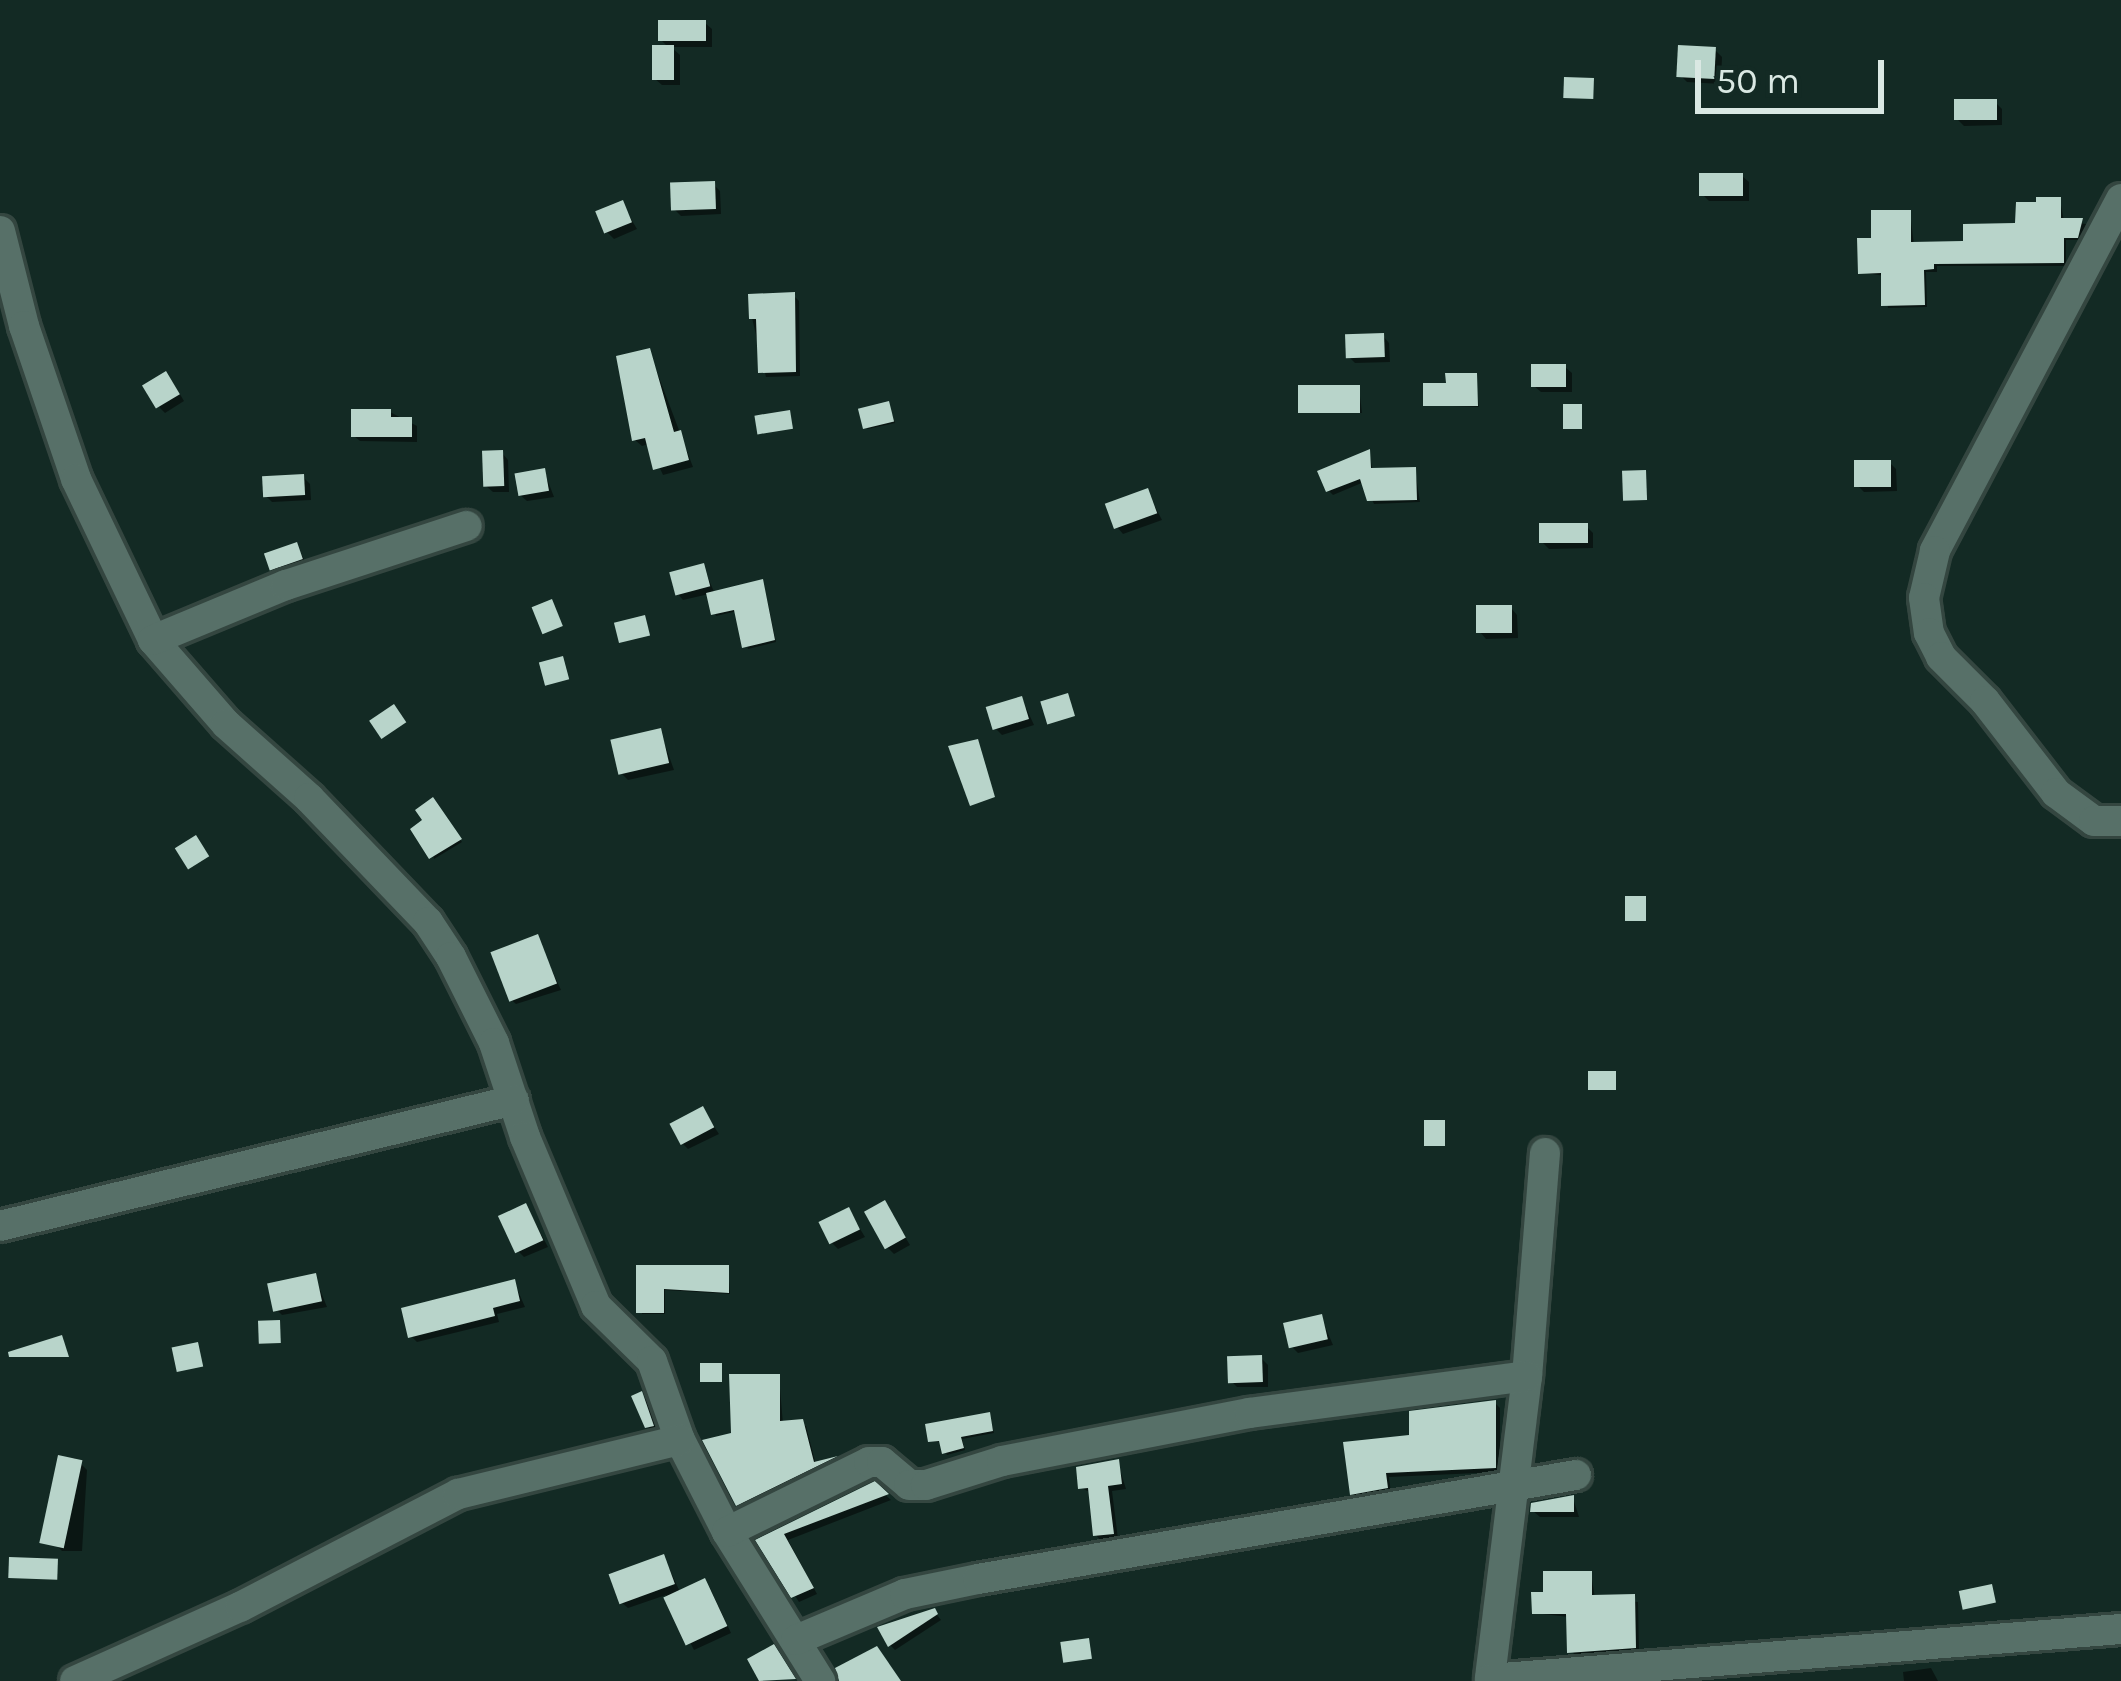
<!DOCTYPE html>
<style>
body{margin:0}
#map{position:relative;width:2121px;height:1681px;overflow:hidden;background:#132a24;font-family:Karla,sans-serif}
div>[style]{position:absolute}
.shadow>*{inset:0;background:#0007}
.building>*{inset:0;background:#b8d4ca;transform-origin:0 0}
.roads{filter:drop-shadow(3px 0 #344640) drop-shadow(-3px 0 #344640) drop-shadow(0 3px #344640) drop-shadow(0 -3px #344640)}
.minor>*{height:30px;margin:-15px;padding:0 15px;transform-origin:15px;border-radius:15px;background:#577068}
span{translate:-50% -50%;white-space:nowrap;text-align:center;line-height:1.15;-webkit-text-stroke:12px #132a24;paint-order:stroke}
.scale{position:absolute;left:1695px;top:60px;width:189px;height:54px;box-sizing:border-box;border:6px solid #dae8e3;border-top:0;padding-left:15px;font-size:36px;line-height:42px;white-space:nowrap;color:#dae8e3;-webkit-text-stroke:9px #132a24;paint-order:stroke}
</style>
<div id="map">
<div class="shadow">
<div style="clip-path:polygon(705px 23px,712px 29px,712px 47px,671px 47px,680px 55px,680px 85px,662px 85px,655px 79px,669px 48px,661px 40px)"></div>
<div style="clip-path:polygon(1715px 50px,1722px 57px,1721px 84px,1687px 82px,1680px 75px)"></div>
<div style="clip-path:polygon(1995px 102px,2002px 109px,2002px 125px,1964px 126px,1957px 119px)"></div>
<div style="clip-path:polygon(1742px 176px,1749px 182px,1749px 201px,1709px 201px,1702px 194px)"></div>
<div style="clip-path:polygon(713px 184px,720px 191px,721px 214px,681px 216px,674px 209px)"></div>
<div style="clip-path:polygon(2060px 200px,2064px 221px,2086px 224px,2082px 240px,2066px 240px,2066px 266px,1937px 266px,1937px 272px,1926px 272px,1927px 307px,1888px 308px,1884px 276px,1861px 272px,1874px 240px,1910px 213px,1914px 245px,1966px 244px,2018px 225px)"></div>
<div style="clip-path:polygon(622px 204px,637px 229px,614px 239px,607px 232px)"></div>
<div style="clip-path:polygon(794px 296px,799px 301px,800px 376px,766px 377px,752px 318px)"></div>
<div style="clip-path:polygon(1383px 336px,1389px 343px,1390px 362px,1355px 363px,1348px 356px)"></div>
<div style="clip-path:polygon(649px 351px,693px 467px,663px 475px,649px 444px,642px 446px,635px 440px)"></div>
<div style="clip-path:polygon(1565px 367px,1572px 373px,1572px 392px,1541px 392px,1534px 386px)"></div>
<div style="clip-path:polygon(1475px 376px,1479px 407px,1426px 405px)"></div>
<div style="clip-path:polygon(172px 381px,184px 401px,165px 413px,159px 407px)"></div>
<div style="clip-path:polygon(1359px 388px,1362px 413px,1302px 412px)"></div>
<div style="clip-path:polygon(888px 404px,895px 423px,868px 429px,866px 427px)"></div>
<div style="clip-path:polygon(390px 412px,417px 426px,417px 442px,360px 441px,354px 436px)"></div>
<div style="clip-path:polygon(502px 453px,508px 460px,509px 492px,493px 492px,486px 486px)"></div>
<div style="clip-path:polygon(1369px 453px,1373px 471px,1415px 470px,1420px 502px,1374px 504px,1364px 482px,1333px 495px,1329px 491px)"></div>
<div style="clip-path:polygon(1890px 463px,1896px 469px,1897px 491px,1864px 492px,1857px 485px)"></div>
<div style="clip-path:polygon(544px 471px,554px 497px,527px 501px,520px 495px)"></div>
<div style="clip-path:polygon(303px 477px,310px 484px,311px 500px,272px 502px,265px 495px)"></div>
<div style="clip-path:polygon(1147px 491px,1162px 520px,1123px 534px,1117px 527px)"></div>
<div style="clip-path:polygon(1586px 526px,1593px 533px,1593px 548px,1549px 549px,1542px 542px)"></div>
<div style="clip-path:polygon(296px 545px,308px 566px,279px 576px,272px 569px)"></div>
<div style="clip-path:polygon(703px 566px,715px 594px,764px 585px,776px 642px,748px 649px,737px 611px,716px 616px,709px 594px,683px 600px,677px 593px)"></div>
<div style="clip-path:polygon(1511px 608px,1517px 615px,1518px 638px,1486px 639px,1480px 632px)"></div>
<div style="clip-path:polygon(1022px 699px,1034px 725px,1002px 735px,995px 728px)"></div>
<div style="clip-path:polygon(660px 731px,674px 770px,628px 780px,622px 774px)"></div>
<div style="clip-path:polygon(432px 801px,462px 842px,434px 859px,426px 821px)"></div>
<div style="clip-path:polygon(537px 938px,561px 990px,516px 1004px,509px 998px)"></div>
<div style="clip-path:polygon(703px 1110px,719px 1134px,688px 1149px,682px 1143px)"></div>
<div style="clip-path:polygon(885px 1204px,910px 1245px,894px 1254px,887px 1247px)"></div>
<div style="clip-path:polygon(526px 1206px,548px 1247px,524px 1257px,518px 1251px)"></div>
<div style="clip-path:polygon(849px 1211px,865px 1237px,838px 1249px,831px 1242px)"></div>
<div style="clip-path:polygon(639px 1268px,728px 1268px,730px 1294px,665px 1290px,665px 1314px,642px 1314px)"></div>
<div style="clip-path:polygon(315px 1277px,327px 1307px,282px 1315px,276px 1309px)"></div>
<div style="clip-path:polygon(514px 1282px,525px 1307px,497px 1314px,499px 1322px,417px 1342px,411px 1336px)"></div>
<div style="clip-path:polygon(1321px 1317px,1333px 1345px,1298px 1353px,1291px 1346px)"></div>
<div style="clip-path:polygon(1261px 1358px,1268px 1365px,1268px 1387px,1237px 1387px,1231px 1381px)"></div>
<div style="clip-path:polygon(779px 1377px,783px 1424px,806px 1426px,816px 1465px,837px 1457px,742px 1508px,734px 1436px)"></div>
<div style="clip-path:polygon(641px 1395px,648px 1401px,659px 1432px,648px 1427px)"></div>
<div style="clip-path:polygon(1495px 1403px,1500px 1408px,1500px 1472px,1389px 1477px,1391px 1493px,1358px 1498px,1352px 1493px,1412px 1438px)"></div>
<div style="clip-path:polygon(989px 1416px,994px 1433px,962px 1439px,965px 1450px,947px 1455px,942px 1442px,931px 1441px)"></div>
<div style="clip-path:polygon(61px 1458px,75px 1458px,87px 1470px,82px 1551px,62px 1551px,55px 1544px)"></div>
<div style="clip-path:polygon(1118px 1463px,1126px 1489px,1112px 1491px,1118px 1539px,1101px 1541px,1096px 1535px,1092px 1493px,1081px 1488px)"></div>
<div style="clip-path:polygon(874px 1485px,891px 1500px,788px 1540px,817px 1594px,799px 1602px,759px 1541px)"></div>
<div style="clip-path:polygon(1573px 1498px,1579px 1517px,1540px 1517px,1533px 1511px)"></div>
<div style="clip-path:polygon(664px 1557px,680px 1592px,704px 1582px,710px 1588px,731px 1633px,694px 1650px,666px 1595px,628px 1608px,621px 1602px)"></div>
<div style="clip-path:polygon(1591px 1574px,1595px 1598px,1638px 1602px,1639px 1651px,1574px 1657px,1569px 1617px,1534px 1613px,1546px 1595px)"></div>
<div style="clip-path:polygon(934px 1611px,941px 1620px,895px 1650px,890px 1645px)"></div>
<div style="clip-path:polygon(1931px 1668px,1938px 1681px,1904px 1681px,1903px 1672px)"></div>
</div>
<div class="building">
<div style="left:658px;top:20px;width:48px;height:21px"></div>
<div style="left:652px;top:45px;width:22px;height:35px"></div>
<div style="left:1678px;top:45px;width:38px;height:32px;rotate:3deg"></div>
<div style="left:1564px;top:77px;width:30px;height:21px;rotate:2deg"></div>
<div style="left:1997px;top:99px;width:21px;height:43px;rotate:90deg"></div>
<div style="left:1699px;top:173px;width:44px;height:23px"></div>
<div style="left:715px;top:181px;width:28px;height:45px;rotate:88deg"></div>
<div style="clip-path:polygon(2036px 197px,2061px 197px,2061px 218px,2083px 218px,2078px 238px,2064px 238px,2064px 263px,1934px 264px,1934px 269px,1924px 270px,1925px 305px,1881px 306px,1881px 273px,1858px 274px,1857px 238px,1871px 238px,1871px 210px,1911px 210px,1911px 242px,1963px 241px,1963px 224px,2015px 223px,2016px 202px,2036px 202px)"></div>
<div style="left:623px;top:200px;width:24px;height:30px;rotate:68deg"></div>
<div style="clip-path:polygon(795px 292px,796px 372px,758px 373px,756px 319px,749px 319px,748px 294px)"></div>
<div style="left:1384px;top:333px;width:24px;height:39px;rotate:88deg"></div>
<div style="clip-path:polygon(650px 348px,674px 432px,681px 430px,689px 460px,653px 470px,645px 438px,632px 441px,616px 356px)"></div>
<div style="left:1531px;top:364px;width:35px;height:23px"></div>
<div style="left:166px;top:371px;width:27px;height:28px;rotate:59deg"></div>
<div style="clip-path:polygon(1445px 373px,1477px 373px,1478px 406px,1423px 406px,1423px 383px,1446px 383px)"></div>
<div style="left:1298px;top:385px;width:62px;height:28px"></div>
<div style="left:889px;top:401px;width:21px;height:32px;rotate:76deg"></div>
<div style="left:1563px;top:404px;width:19px;height:25px"></div>
<div style="clip-path:polygon(351px 409px,391px 409px,391px 417px,412px 417px,412px 437px,351px 437px)"></div>
<div style="left:790px;top:410px;width:19px;height:36px;rotate:81deg"></div>
<div style="clip-path:polygon(1370px 449px,1371px 468px,1416px 467px,1417px 500px,1367px 501px,1360px 479px,1326px 492px,1317px 471px)"></div>
<div style="left:503px;top:450px;width:36px;height:21px;rotate:88deg"></div>
<div style="left:1854px;top:460px;width:37px;height:27px"></div>
<div style="left:545px;top:468px;width:23px;height:31px;rotate:80deg"></div>
<div style="left:1646px;top:470px;width:30px;height:24px;rotate:88deg"></div>
<div style="left:304px;top:474px;width:21px;height:42px;rotate:87deg"></div>
<div style="left:1148px;top:488px;width:27px;height:46px;rotate:70deg"></div>
<div style="left:1588px;top:523px;width:20px;height:49px;rotate:90deg"></div>
<div style="left:297px;top:542px;width:18px;height:35px;rotate:71deg"></div>
<div style="left:704px;top:563px;width:24px;height:36px;rotate:75deg"></div>
<div style="clip-path:polygon(763px 579px,775px 640px,742px 648px,734px 610px,711px 615px,706px 593px)"></div>
<div style="left:552px;top:599px;width:29px;height:22px;rotate:68deg"></div>
<div style="left:1512px;top:605px;width:28px;height:36px;rotate:90deg"></div>
<div style="left:645px;top:615px;width:21px;height:32px;rotate:76deg"></div>
<div style="left:563px;top:656px;width:24px;height:25px;rotate:75deg"></div>
<div style="left:1068px;top:693px;width:24px;height:29px;rotate:73deg"></div>
<div style="left:1022px;top:696px;width:24px;height:38px;rotate:73deg"></div>
<div style="left:394px;top:704px;width:22px;height:30px;rotate:56deg"></div>
<div style="left:661px;top:728px;width:36px;height:52px;rotate:77deg"></div>
<div style="clip-path:polygon(978px 739px,995px 797px,970px 806px,948px 746px)"></div>
<div style="clip-path:polygon(433px 797px,462px 839px,429px 859px,410px 829px,422px 820px,415px 810px)"></div>
<div style="left:196px;top:835px;width:25px;height:25px;rotate:58deg"></div>
<div style="left:1625px;top:896px;width:21px;height:25px"></div>
<div style="left:538px;top:934px;width:53px;height:51px;rotate:69deg"></div>
<div style="left:1616px;top:1071px;width:19px;height:28px;rotate:90deg"></div>
<div style="left:703px;top:1106px;width:24px;height:38px;rotate:62deg"></div>
<div style="left:1424px;top:1120px;width:21px;height:26px"></div>
<div style="left:885px;top:1200px;width:43px;height:24px;rotate:61deg"></div>
<div style="left:526px;top:1203px;width:41px;height:31px;rotate:65deg"></div>
<div style="left:849px;top:1207px;width:25px;height:34px;rotate:64deg"></div>
<div style="clip-path:polygon(636px 1265px,729px 1265px,729px 1293px,664px 1289px,664px 1313px,636px 1313px)"></div>
<div style="left:316px;top:1273px;width:29px;height:50px;rotate:78deg"></div>
<div style="clip-path:polygon(515px 1279px,520px 1301px,493px 1308px,495px 1316px,408px 1338px,401px 1308px)"></div>
<div style="left:1322px;top:1314px;width:26px;height:40px;rotate:77deg"></div>
<div style="left:280px;top:1320px;width:23px;height:22px;rotate:88deg"></div>
<div style="clip-path:polygon(62px 1335px,69px 1357px,9px 1357px,8px 1352px)"></div>
<div style="left:198px;top:1342px;width:25px;height:27px;rotate:78deg"></div>
<div style="left:1262px;top:1355px;width:27px;height:35px;rotate:88deg"></div>
<div style="left:700px;top:1363px;width:22px;height:19px"></div>
<div style="clip-path:polygon(729px 1374px,780px 1374px,780px 1421px,803px 1419px,814px 1462px,838px 1456px,736px 1506px,702px 1440px,731px 1433px)"></div>
<div style="clip-path:polygon(642px 1391px,654px 1426px,645px 1428px,631px 1396px)"></div>
<div style="clip-path:polygon(1496px 1400px,1496px 1468px,1386px 1473px,1388px 1488px,1350px 1495px,1343px 1442px,1409px 1435px,1409px 1411px)"></div>
<div style="clip-path:polygon(990px 1412px,993px 1431px,961px 1437px,964px 1448px,942px 1454px,939px 1441px,928px 1442px,925px 1424px)"></div>
<div style="left:58px;top:1455px;width:25px;height:90px;rotate:12deg"></div>
<div style="clip-path:polygon(1119px 1459px,1122px 1484px,1108px 1486px,1114px 1534px,1093px 1536px,1088px 1488px,1078px 1489px,1076px 1467px)"></div>
<div style="clip-path:polygon(875px 1481px,889px 1494px,784px 1534px,814px 1588px,791px 1598px,755px 1540px)"></div>
<div style="clip-path:polygon(1574px 1495px,1574px 1512px,1530px 1512px,1531px 1503px)"></div>
<div style="left:664px;top:1554px;width:32px;height:59px;rotate:70deg"></div>
<div style="left:9px;top:1557px;width:49px;height:21px;rotate:2deg"></div>
<div style="clip-path:polygon(1543px 1571px,1592px 1571px,1592px 1595px,1635px 1594px,1636px 1648px,1567px 1653px,1566px 1614px,1532px 1614px,1531px 1592px,1543px 1592px)"></div>
<div style="left:705px;top:1578px;width:53px;height:46px;rotate:65deg"></div>
<div style="left:1992px;top:1584px;width:19px;height:34px;rotate:78deg"></div>
<div style="clip-path:polygon(935px 1608px,938px 1614px,888px 1647px,877px 1627px)"></div>
<div style="left:1089px;top:1638px;width:21px;height:29px;rotate:82deg"></div>
<div style="clip-path:polygon(774px 1644px,796px 1679px,759px 1681px,747px 1659px)"></div>
<div style="clip-path:polygon(877px 1646px,901px 1681px,839px 1681px,835px 1668px)"></div>
</div>
<div class="roads">
<div class="minor">
<div style="left:2121px;top:199px;width:398px;rotate:117.9deg"></div>
<div style="left:1935px;top:551px;width:48px;rotate:103.2deg"></div>
<div style="left:1924px;top:598px;width:35px;rotate:82deg"></div>
<div style="left:1929px;top:633px;width:27px;rotate:63deg"></div>
<div style="left:1941px;top:657px;width:62px;rotate:45deg"></div>
<div style="left:1985px;top:701px;width:116px;rotate:52.3deg"></div>
<div style="left:2056px;top:793px;width:47px;rotate:36.4deg"></div>
<div style="left:2094px;top:821px;width:27px"></div>
<div style="left:0;top:231px;width:98px;rotate:75.8deg"></div>
<div style="left:24px;top:326px;width:162px;rotate:71.2deg"></div>
<div style="left:76px;top:479px;width:178px;rotate:64.4deg"></div>
<div style="left:153px;top:640px;width:111px;rotate:49deg"></div>
<div style="left:226px;top:724px;width:111px;rotate:41.7deg"></div>
<div style="left:309px;top:798px;width:172px;rotate:46.2deg"></div>
<div style="left:428px;top:922px;width:42px;rotate:56.7deg"></div>
<div style="left:451px;top:957px;width:96px;rotate:63.4deg"></div>
<div style="left:494px;top:1043px;width:99px;rotate:71.7deg"></div>
<div style="left:525px;top:1137px;width:183px;rotate:67.2deg"></div>
<div style="left:596px;top:1306px;width:78px;rotate:44.5deg"></div>
<div style="left:652px;top:1361px;width:84px;rotate:70.5deg"></div>
<div style="left:680px;top:1440px;width:103px;rotate:62.9deg"></div>
<div style="left:727px;top:1532px;width:176px;rotate:58deg"></div>
<div style="left:153px;top:640px;width:144px;rotate:-22.5deg"></div>
<div style="left:286px;top:585px;width:190px;rotate:-18.1deg"></div>
<div style="left:1545px;top:1153px;width:224px;rotate:94.6deg"></div>
<div style="left:1527px;top:1376px;width:305px;rotate:97deg"></div>
<div style="left:1490px;top:1679px;width:633px;rotate:-4.53deg"></div>
<div style="left:0;top:1226px;width:529px;rotate:-13.77deg"></div>
<div style="left:727px;top:1532px;width:158px;rotate:-26.2deg"></div>
<div style="left:869px;top:1462px;width:13px"></div>
<div style="left:882px;top:1462px;width:35px;rotate:40deg"></div>
<div style="left:909px;top:1485px;width:17px"></div>
<div style="left:926px;top:1485px;width:80px;rotate:-17.5deg"></div>
<div style="left:1002px;top:1461px;width:253px;rotate:-11deg"></div>
<div style="left:1250px;top:1413px;width:279px;rotate:-7.6deg"></div>
<div style="left:796px;top:1640px;width:118px;rotate:-22.9deg"></div>
<div style="left:905px;top:1594px;width:75px;rotate:-11.6deg"></div>
<div style="left:978px;top:1579px;width:607px;rotate:-9.87deg"></div>
<div style="left:75px;top:1681px;width:181px;rotate:-24.2deg"></div>
<div style="left:240px;top:1607px;width:246px;rotate:-27.4deg"></div>
<div style="left:458px;top:1494px;width:228px;rotate:-13.7deg"></div>
</div>
</div>
<div class="scale">50 m</div>
</div>
